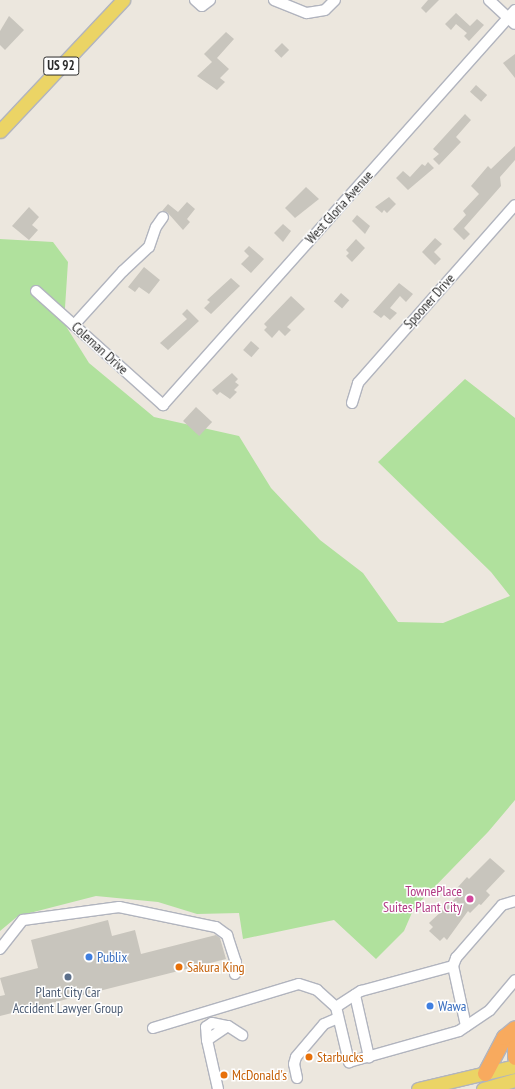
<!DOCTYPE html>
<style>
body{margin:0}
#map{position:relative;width:515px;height:1089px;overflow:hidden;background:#ece7de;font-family:"PT Sans Narrow",sans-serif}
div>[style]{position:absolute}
.green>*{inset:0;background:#b0e19d}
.building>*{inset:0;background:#c8c5bd;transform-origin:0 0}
.roads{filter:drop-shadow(1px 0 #b1b4be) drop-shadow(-1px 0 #b1b4be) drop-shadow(0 1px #b1b4be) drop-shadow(0 -1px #b1b4be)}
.minor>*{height:10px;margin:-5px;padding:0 5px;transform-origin:5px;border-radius:5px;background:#fff}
.major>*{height:13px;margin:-6.5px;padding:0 6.5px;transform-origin:6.5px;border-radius:6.5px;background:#ebd465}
.highway>*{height:15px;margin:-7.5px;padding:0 7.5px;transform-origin:7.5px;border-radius:7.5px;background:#f8aa5e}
.dots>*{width:11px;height:11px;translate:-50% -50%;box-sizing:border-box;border:2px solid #fff;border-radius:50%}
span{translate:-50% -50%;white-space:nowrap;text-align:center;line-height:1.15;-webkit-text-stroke:3px #fff;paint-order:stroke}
.shield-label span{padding:1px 3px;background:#fff;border:1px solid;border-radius:3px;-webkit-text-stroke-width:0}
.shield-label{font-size:13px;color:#2b2b2b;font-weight:700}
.street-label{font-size:14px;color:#2b2b2b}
.hotel-label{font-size:14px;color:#b23c85}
.right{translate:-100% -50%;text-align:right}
.shop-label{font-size:14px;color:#366cbe}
.left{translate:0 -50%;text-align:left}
.food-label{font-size:14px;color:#c56008}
.service-label{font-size:14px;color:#4e5e75}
</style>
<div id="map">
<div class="green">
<div style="clip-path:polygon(0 239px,53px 242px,68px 262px,64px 323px,89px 363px,154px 417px,239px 436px,271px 488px,320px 540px,363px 573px,398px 622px,443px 623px,510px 596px,491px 572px,378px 462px,465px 379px,515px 418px,515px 800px,488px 832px,414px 908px,404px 931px,376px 959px,334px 920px,243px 939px,239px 913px,197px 914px,158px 902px,96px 896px,18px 916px,0 931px)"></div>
</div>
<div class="building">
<div style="clip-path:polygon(428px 0,439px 0,426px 13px,421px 8px)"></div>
<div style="clip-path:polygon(456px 13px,470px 26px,477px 19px,484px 25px,469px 41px,464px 36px,467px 33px,456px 24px,451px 30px,445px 24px)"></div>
<div style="clip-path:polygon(9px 16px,24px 30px,5px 50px,0 45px,0 31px)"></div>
<div style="clip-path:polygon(226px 32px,234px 39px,217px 58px,229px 69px,220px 78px,225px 82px,217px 90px,197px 76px,212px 62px,204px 54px)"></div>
<div style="left:282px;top:43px;width:10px;height:11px;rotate:45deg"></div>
<div style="clip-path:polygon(515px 54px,515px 78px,503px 63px)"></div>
<div style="left:476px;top:85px;width:15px;height:9px;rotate:42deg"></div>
<div style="clip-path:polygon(465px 114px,471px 120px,456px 137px,461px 142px,439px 165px,433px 159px,439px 154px,433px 149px)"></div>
<div style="clip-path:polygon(515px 146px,515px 160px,500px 177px,501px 186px,464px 228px,470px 234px,464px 240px,453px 229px,466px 215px,463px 211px,479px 194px,471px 186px,488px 166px,491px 169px)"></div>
<div style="clip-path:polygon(428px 162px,434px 168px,408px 190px,396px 178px,403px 171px,410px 177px,422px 164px,425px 166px)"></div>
<div style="clip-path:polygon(306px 187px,319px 199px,295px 218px,285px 208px)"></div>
<div style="clip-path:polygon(389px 197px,396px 204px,387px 213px,384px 210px,382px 213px,375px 207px)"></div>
<div style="clip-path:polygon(187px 202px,195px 209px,187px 219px,190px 222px,183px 230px,167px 212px,162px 211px,168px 204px,178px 212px)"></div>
<div style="clip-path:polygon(29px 207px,39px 217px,32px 225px,38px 230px,29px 240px,12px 226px)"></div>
<div style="clip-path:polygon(357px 215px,370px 226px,365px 234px,352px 221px)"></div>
<div style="clip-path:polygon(283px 224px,291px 231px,283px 242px,274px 233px)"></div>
<div style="clip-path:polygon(435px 238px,442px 244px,434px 252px,441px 259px,435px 265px,422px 252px)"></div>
<div style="clip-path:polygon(356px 239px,365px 248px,352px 262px,346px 256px,349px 253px,346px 250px)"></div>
<div style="clip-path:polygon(249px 246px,264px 259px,251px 273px,241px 264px,249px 256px,244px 251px)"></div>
<div style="clip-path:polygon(144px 267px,160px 280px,149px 294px,139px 287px,135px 292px,128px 287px)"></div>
<div style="clip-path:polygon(231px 278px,240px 286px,211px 314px,204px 308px,210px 302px,207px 300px)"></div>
<div style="clip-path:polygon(399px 283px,413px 294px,406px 302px,400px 296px,390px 308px,397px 313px,390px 320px,384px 315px,381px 318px,373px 312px)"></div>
<div style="left:341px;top:293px;width:11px;height:11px;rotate:41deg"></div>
<div style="clip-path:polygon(291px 296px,305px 309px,287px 327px,291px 330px,285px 336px,279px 330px,272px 338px,264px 330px,267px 327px,264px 324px)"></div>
<div style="clip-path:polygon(187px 309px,199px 321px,168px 350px,160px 343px,187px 319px,182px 314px)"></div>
<div style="left:251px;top:341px;width:11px;height:12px;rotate:41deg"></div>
<div style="clip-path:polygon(232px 373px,238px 379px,235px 382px,239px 385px,234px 390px,237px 392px,230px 399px,220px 392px,217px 395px,212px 390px)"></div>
<div style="left:196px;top:407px;width:22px;height:19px;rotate:43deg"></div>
<div style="clip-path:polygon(490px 858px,505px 871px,486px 891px,490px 895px,481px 905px,479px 904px,470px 913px,468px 911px,447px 940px,444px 937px,440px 941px,429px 931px,433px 927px,429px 923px,463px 891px,458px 887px,467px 877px,469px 879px)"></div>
<div style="clip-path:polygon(108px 920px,112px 936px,135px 930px,141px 954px,216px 935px,220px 938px,226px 959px,0 1016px,0 996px,5px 995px,0 978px,38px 968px,31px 940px)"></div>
</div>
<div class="roads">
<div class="minor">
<div style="left:195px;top:0;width:9px;rotate:41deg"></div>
<div style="left:202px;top:6px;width:10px;rotate:-37deg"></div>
<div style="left:274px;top:0;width:35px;rotate:22deg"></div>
<div style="left:307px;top:13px;width:18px;rotate:-9deg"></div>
<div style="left:325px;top:10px;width:14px;rotate:-45deg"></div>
<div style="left:489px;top:0;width:35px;rotate:43deg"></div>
<div style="left:36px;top:291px;width:171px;rotate:41.9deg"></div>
<div style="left:163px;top:405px;width:529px;rotate:-48.29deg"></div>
<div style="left:74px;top:325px;width:73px;rotate:-47.8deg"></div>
<div style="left:123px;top:271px;width:35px;rotate:-43deg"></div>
<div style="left:149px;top:247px;width:21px;rotate:-71deg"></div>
<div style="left:156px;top:227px;width:12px;rotate:-55deg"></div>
<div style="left:352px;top:403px;width:21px;rotate:-73deg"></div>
<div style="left:358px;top:383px;width:237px;rotate:-48.6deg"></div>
<div style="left:0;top:949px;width:37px;rotate:-52deg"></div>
<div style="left:23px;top:920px;width:97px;rotate:-7.7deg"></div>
<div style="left:119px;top:907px;width:99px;rotate:11.7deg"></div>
<div style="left:216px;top:927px;width:14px;rotate:36deg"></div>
<div style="left:227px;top:935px;width:28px;rotate:72deg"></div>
<div style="left:236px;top:962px;width:12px;rotate:95deg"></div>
<div style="left:355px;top:995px;width:64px;rotate:77.3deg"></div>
<div style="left:336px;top:1007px;width:30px;rotate:-33deg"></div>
<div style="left:361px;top:991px;width:95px;rotate:-15.2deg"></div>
<div style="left:466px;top:1026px;width:61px;rotate:-102.2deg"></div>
<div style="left:453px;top:966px;width:9px;rotate:-69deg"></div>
<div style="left:456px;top:958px;width:70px;rotate:-49deg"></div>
<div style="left:502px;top:905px;width:14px;rotate:-17deg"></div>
<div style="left:153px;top:1028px;width:152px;rotate:-16.8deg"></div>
<div style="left:299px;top:984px;width:19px;rotate:18deg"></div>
<div style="left:317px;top:990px;width:25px;rotate:42deg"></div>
<div style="left:336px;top:1007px;width:57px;rotate:76.7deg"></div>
<div style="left:349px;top:1062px;width:114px;rotate:-15.7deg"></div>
<div style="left:459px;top:1031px;width:37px;rotate:-34deg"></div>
<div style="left:490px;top:1010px;width:39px;rotate:-50deg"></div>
<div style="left:207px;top:1040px;width:13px;rotate:-94deg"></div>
<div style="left:206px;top:1027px;width:7px;rotate:-34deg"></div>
<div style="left:212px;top:1023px;width:16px;rotate:11deg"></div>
<div style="left:297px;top:1078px;width:14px;rotate:-102deg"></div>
<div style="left:294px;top:1064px;width:7px;rotate:-74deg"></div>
<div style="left:296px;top:1057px;width:43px;rotate:-49.7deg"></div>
<div style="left:324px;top:1024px;width:15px;rotate:-23deg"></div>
<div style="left:218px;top:1089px;width:50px;rotate:-102.7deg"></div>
<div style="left:207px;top:1040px;width:25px;rotate:-34deg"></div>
<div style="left:228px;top:1026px;width:17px;rotate:33deg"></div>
</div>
<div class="major">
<div style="left:0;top:131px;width:180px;rotate:-46.8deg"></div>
<div style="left:418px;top:1089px;width:100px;rotate:-13.3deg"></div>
<div style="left:483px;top:1089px;width:33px;rotate:-16deg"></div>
</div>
<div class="highway">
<div style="left:515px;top:1039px;width:18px;rotate:90deg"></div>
<div style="left:485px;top:1073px;width:41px;rotate:-62.2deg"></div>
<div style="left:504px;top:1037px;width:14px;rotate:-39deg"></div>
</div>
</div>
<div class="dots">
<div style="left:470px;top:899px;background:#d1479c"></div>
<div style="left:89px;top:957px;background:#3f7fe0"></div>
<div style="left:179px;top:967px;background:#e8710a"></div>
<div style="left:68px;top:977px;background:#5c6f8a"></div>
<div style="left:430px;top:1006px;background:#3f7fe0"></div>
<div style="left:309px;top:1057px;background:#e8710a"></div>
<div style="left:224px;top:1075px;background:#e8710a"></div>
</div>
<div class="shield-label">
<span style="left:61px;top:66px">US 92</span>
</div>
<div class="street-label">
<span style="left:339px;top:207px;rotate:-48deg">West Gloria Avenue</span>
<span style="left:429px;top:301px;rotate:-48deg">Spooner Drive</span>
<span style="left:100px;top:348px;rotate:42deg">Coleman Drive</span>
</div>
<div class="hotel-label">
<span class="right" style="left:462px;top:899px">TownePlace<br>Suites Plant City</span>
</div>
<div class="shop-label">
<span class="left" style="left:97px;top:957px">Publix</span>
<span class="left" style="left:438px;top:1006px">Wawa</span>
</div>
<div class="food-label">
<span class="left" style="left:187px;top:967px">Sakura King</span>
<span class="left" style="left:317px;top:1057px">Starbucks</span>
<span class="left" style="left:232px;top:1075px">McDonald's</span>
</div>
<div class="service-label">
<span style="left:68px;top:1000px">Plant City Car<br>Accident Lawyer Group</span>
</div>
</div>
